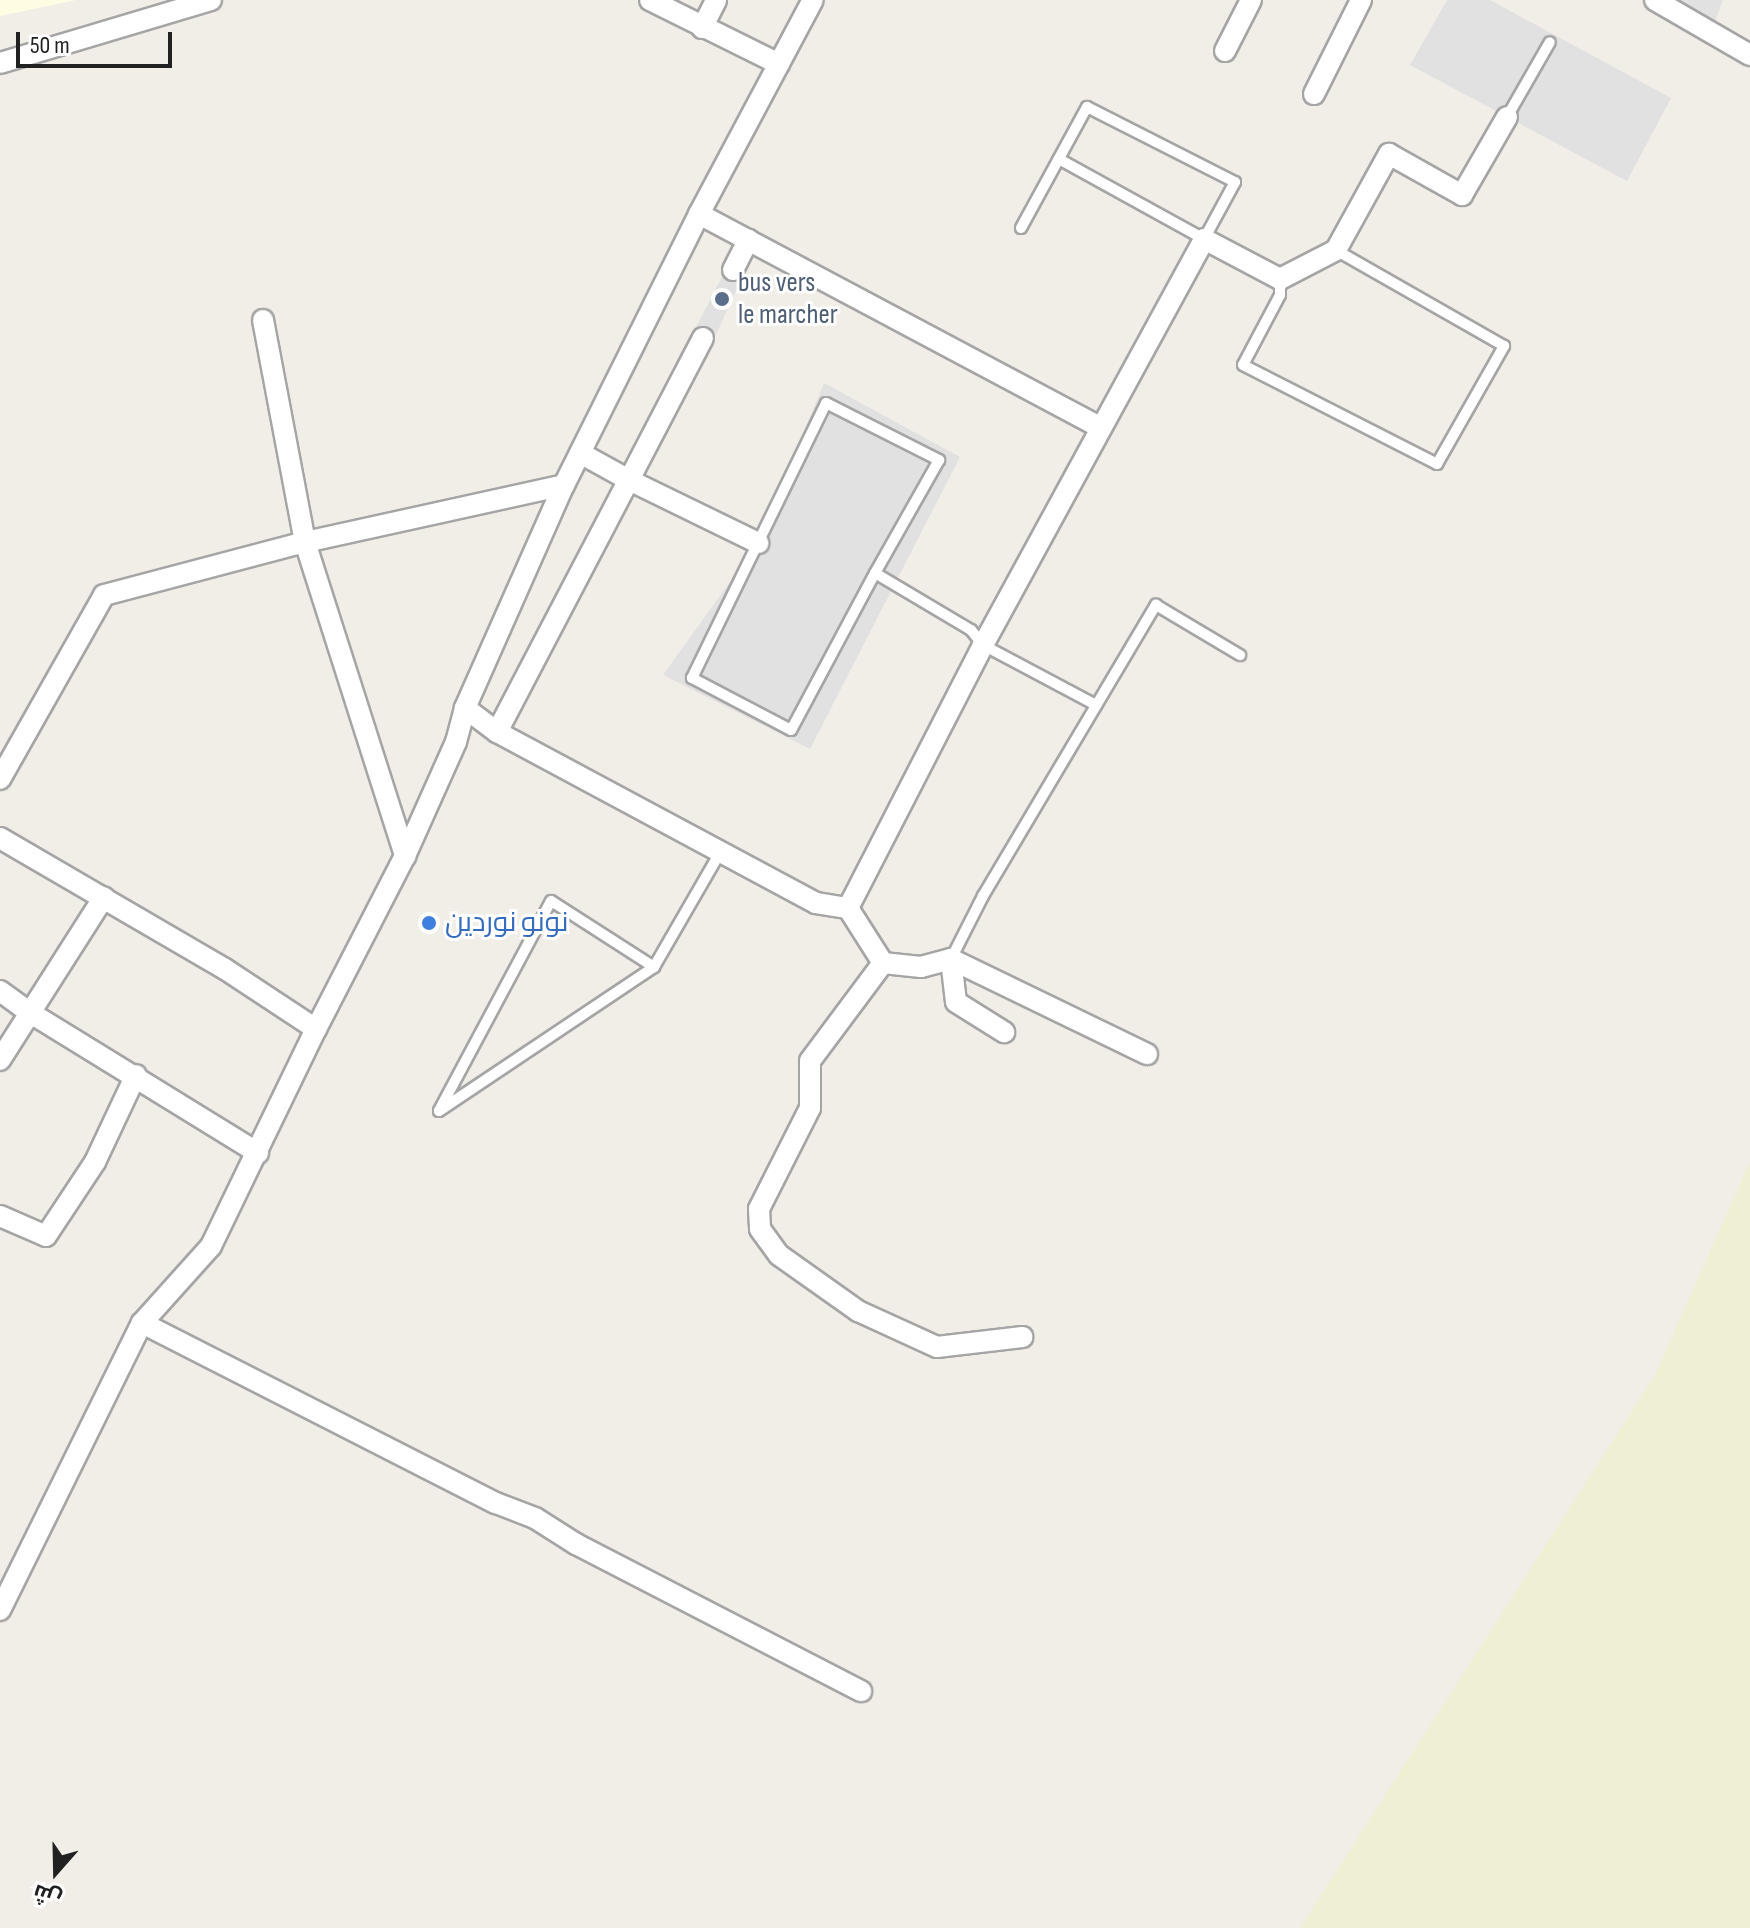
<!DOCTYPE html>
<meta charset="utf-8">
<style>
body{margin:0}
#map{position:relative;width:1750px;height:1928px;overflow:hidden;background:#f1eee8;font-family:"Sofia Sans Condensed",Cairo,sans-serif}
div>[style]{position:absolute}
.education>*{inset:0;background:#fffce4}
.farmland>*{inset:0;background:#efefd4}
.parking>*{inset:0;background:#e1e1e1}
.roads{filter:drop-shadow(2px 0 #a5a5a5) drop-shadow(-2px 0 #a5a5a5) drop-shadow(0 2px #a5a5a5) drop-shadow(0 -2px #a5a5a5)}
.lane>*{height:10px;margin:-5px;padding:0 5px;transform-origin:5px;border-radius:5px;background:#fff}
.street>*{height:20px;margin:-10px;padding:0 10px;transform-origin:10px;border-radius:10px;background:#fff}
.dots>*{width:22px;height:22px;translate:-50% -50%;box-sizing:border-box;border:4px solid #fff;border-radius:50%}
span{translate:-50% -50%;white-space:nowrap;text-align:center;line-height:1.15;-webkit-text-stroke:6px #fff;paint-order:stroke}
.service-label{font-size:28px;color:#4e5e75}
.left{translate:0 -50%;text-align:left}
.shop-label{font-size:28px;color:#366cbe}
.north{position:absolute;left:16px;top:1832px;width:80px;height:80px;-webkit-text-stroke:6px #fff;paint-order:stroke;rotate:200deg;font-size:22px;font-weight:700;line-height:32px;text-align:center;color:#212121}
.north::after{content:'';display:block;margin:auto;width:28px;height:36px;background:#212121;clip-path:polygon(50% 0,100% 100%,50% 72%,0 100%)}
.scale{position:absolute;left:16px;top:32px;width:156px;height:36px;box-sizing:border-box;border:4px solid #212121;border-top:0;padding-left:10px;font-size:24px;line-height:28px;white-space:nowrap;color:#212121;-webkit-text-stroke:6px #fff;paint-order:stroke}
</style>
<div id="map">
<div class="education">
<div style="clip-path:polygon(0 0,76px 0,0 16px)"></div>
</div>
<div class="farmland">
<div style="clip-path:polygon(1750px 1162px,1750px 1928px,1300px 1928px,1655px 1375px)"></div>
</div>
<div class="parking">
<div style="clip-path:polygon(1447px 0,1490px 0,1671px 98px,1627px 181px,1410px 65px)"></div>
<div style="clip-path:polygon(1648px 0,1723px 0,1710px 34px)"></div>
<div style="clip-path:polygon(728px 265px,742px 278px,712px 343px,693px 333px)"></div>
<div style="clip-path:polygon(824px 383px,960px 457px,810px 749px,663px 675px,758px 543px)"></div>
</div>
<div class="roads">
<div class="lane">
<div style="left:1507px;top:117px;width:86px;rotate:-60.2deg"></div>
<div style="left:1021px;top:228px;width:138px;rotate:-61.4deg"></div>
<div style="left:1087px;top:107px;width:166px;rotate:26.9deg"></div>
<div style="left:1235px;top:182px;width:65px;rotate:118.5deg"></div>
<div style="left:1204px;top:239px;width:166px;rotate:-151.1deg"></div>
<div style="left:1280px;top:279px;width:16px;rotate:90deg"></div>
<div style="left:1280px;top:295px;width:79px;rotate:117.9deg"></div>
<div style="left:1243px;top:365px;width:218px;rotate:27deg"></div>
<div style="left:1437px;top:464px;width:136px;rotate:-60.4deg"></div>
<div style="left:1504px;top:346px;width:193px;rotate:-150.3deg"></div>
<div style="left:875px;top:573px;width:178px;rotate:118.1deg"></div>
<div style="left:791px;top:730px;width:112px;rotate:-152.3deg"></div>
<div style="left:692px;top:678px;width:306px;rotate:-64deg"></div>
<div style="left:826px;top:403px;width:127px;rotate:26.8deg"></div>
<div style="left:939px;top:460px;width:130px;rotate:119.5deg"></div>
<div style="left:875px;top:573px;width:112px;rotate:30.7deg"></div>
<div style="left:971px;top:630px;width:19px;rotate:51deg"></div>
<div style="left:983px;top:645px;width:128px;rotate:28deg"></div>
<div style="left:951px;top:959px;width:71px;rotate:-63.1deg"></div>
<div style="left:983px;top:896px;width:339px;rotate:-59.3deg"></div>
<div style="left:1156px;top:605px;width:98px;rotate:30.8deg"></div>
<div style="left:654px;top:967px;width:122px;rotate:-147.3deg"></div>
<div style="left:551px;top:901px;width:238px;rotate:118.1deg"></div>
<div style="left:439px;top:1111px;width:259px;rotate:-33.8deg"></div>
<div style="left:654px;top:967px;width:134px;rotate:-60deg"></div>
</div>
<div class="street">
<div style="left:650px;top:0;width:144px;rotate:26.4deg"></div>
<div style="left:1655px;top:0;width:110px;rotate:30.1deg"></div>
<div style="left:702px;top:28px;width:31px;rotate:-63deg"></div>
<div style="left:1225px;top:51px;width:57px;rotate:-63deg"></div>
<div style="left:0;top:63px;width:220px;rotate:-16.6deg"></div>
<div style="left:1314px;top:94px;width:105px;rotate:-63.4deg"></div>
<div style="left:699px;top:214px;width:455px;rotate:28deg"></div>
<div style="left:733px;top:270px;width:34px;rotate:-63deg"></div>
<div style="left:263px;top:320px;width:226px;rotate:79.3deg"></div>
<div style="left:305px;top:542px;width:265px;rotate:-12.4deg"></div>
<div style="left:580px;top:453px;width:56px;rotate:28.9deg"></div>
<div style="left:629px;top:480px;width:160px;rotate:-62.5deg"></div>
<div style="left:465px;top:708px;width:40px;rotate:37deg"></div>
<div style="left:497px;top:732px;width:362px;rotate:28.2deg"></div>
<div style="left:816px;top:903px;width:32px;rotate:9deg"></div>
<div style="left:848px;top:908px;width:296px;rotate:-62.8deg"></div>
<div style="left:983px;top:645px;width:462px;rotate:-61.4deg"></div>
<div style="left:1204px;top:239px;width:86px;rotate:27.8deg"></div>
<div style="left:1280px;top:279px;width:63px;rotate:-27.4deg"></div>
<div style="left:1336px;top:250px;width:110px;rotate:-61.1deg"></div>
<div style="left:1389px;top:154px;width:84px;rotate:29.3deg"></div>
<div style="left:1462px;top:195px;width:90px;rotate:-60deg"></div>
<div style="left:497px;top:732px;width:284px;rotate:-62.4deg"></div>
<div style="left:629px;top:480px;width:144px;rotate:26deg"></div>
<div style="left:0;top:779px;width:211px;rotate:-60.5deg"></div>
<div style="left:104px;top:595px;width:208px;rotate:-14.8deg"></div>
<div style="left:305px;top:542px;width:330px;rotate:72.3deg"></div>
<div style="left:0;top:838px;width:260px;rotate:30.2deg"></div>
<div style="left:225px;top:969px;width:109px;rotate:33.4deg"></div>
<div style="left:848px;top:908px;width:65px;rotate:57.5deg"></div>
<div style="left:951px;top:959px;width:43px;rotate:83.4deg"></div>
<div style="left:956px;top:1002px;width:57px;rotate:32deg"></div>
<div style="left:883px;top:963px;width:122px;rotate:126.7deg"></div>
<div style="left:810px;top:1061px;width:47px;rotate:90deg"></div>
<div style="left:810px;top:1108px;width:113px;rotate:116.8deg"></div>
<div style="left:759px;top:1209px;width:20px;rotate:87deg"></div>
<div style="left:760px;top:1229px;width:32px;rotate:54deg"></div>
<div style="left:779px;top:1255px;width:97px;rotate:35.3deg"></div>
<div style="left:858px;top:1311px;width:87px;rotate:24.5deg"></div>
<div style="left:937px;top:1347px;width:86px;rotate:-6.7deg"></div>
<div style="left:883px;top:963px;width:38px;rotate:6deg"></div>
<div style="left:921px;top:967px;width:31px;rotate:-15deg"></div>
<div style="left:951px;top:959px;width:218px;rotate:25.9deg"></div>
<div style="left:0;top:991px;width:36px;rotate:36deg"></div>
<div style="left:29px;top:1012px;width:269px;rotate:31.6deg"></div>
<div style="left:0;top:1060px;width:193px;rotate:-57.5deg"></div>
<div style="left:0;top:1216px;width:50px;rotate:23.5deg"></div>
<div style="left:46px;top:1236px;width:89px;rotate:-56.5deg"></div>
<div style="left:95px;top:1162px;width:96px;rotate:-64.8deg"></div>
<div style="left:142px;top:1323px;width:397px;rotate:27deg"></div>
<div style="left:496px;top:1503px;width:42px;rotate:21deg"></div>
<div style="left:535px;top:1518px;width:49px;rotate:32.4deg"></div>
<div style="left:576px;top:1544px;width:321px;rotate:27.3deg"></div>
<div style="left:0;top:1610px;width:320px;rotate:-63.7deg"></div>
<div style="left:142px;top:1323px;width:103px;rotate:-48.1deg"></div>
<div style="left:211px;top:1246px;width:241px;rotate:-64.2deg"></div>
<div style="left:316px;top:1029px;width:195px;rotate:-62.8deg"></div>
<div style="left:405px;top:856px;width:125px;rotate:-65.9deg"></div>
<div style="left:456px;top:742px;width:35px;rotate:-75deg"></div>
<div style="left:465px;top:708px;width:244px;rotate:-66.1deg"></div>
<div style="left:564px;top:485px;width:303px;rotate:-63.5deg"></div>
<div style="left:699px;top:214px;width:242px;rotate:-62deg"></div>
</div>
</div>
<div class="dots">
<div style="left:722px;top:299px;background:#5c6f8a"></div>
<div style="left:429px;top:923px;background:#3f7fe0"></div>
</div>
<div class="service-label">
<span class="left" style="left:738px;top:299px">bus vers<br>le marcher</span>
</div>
<div class="shop-label">
<span class="left" style="left:445px;top:923px">نونو نوردين</span>
</div>
<div class="north">ش</div>
<div class="scale">50 m</div>
</div>
